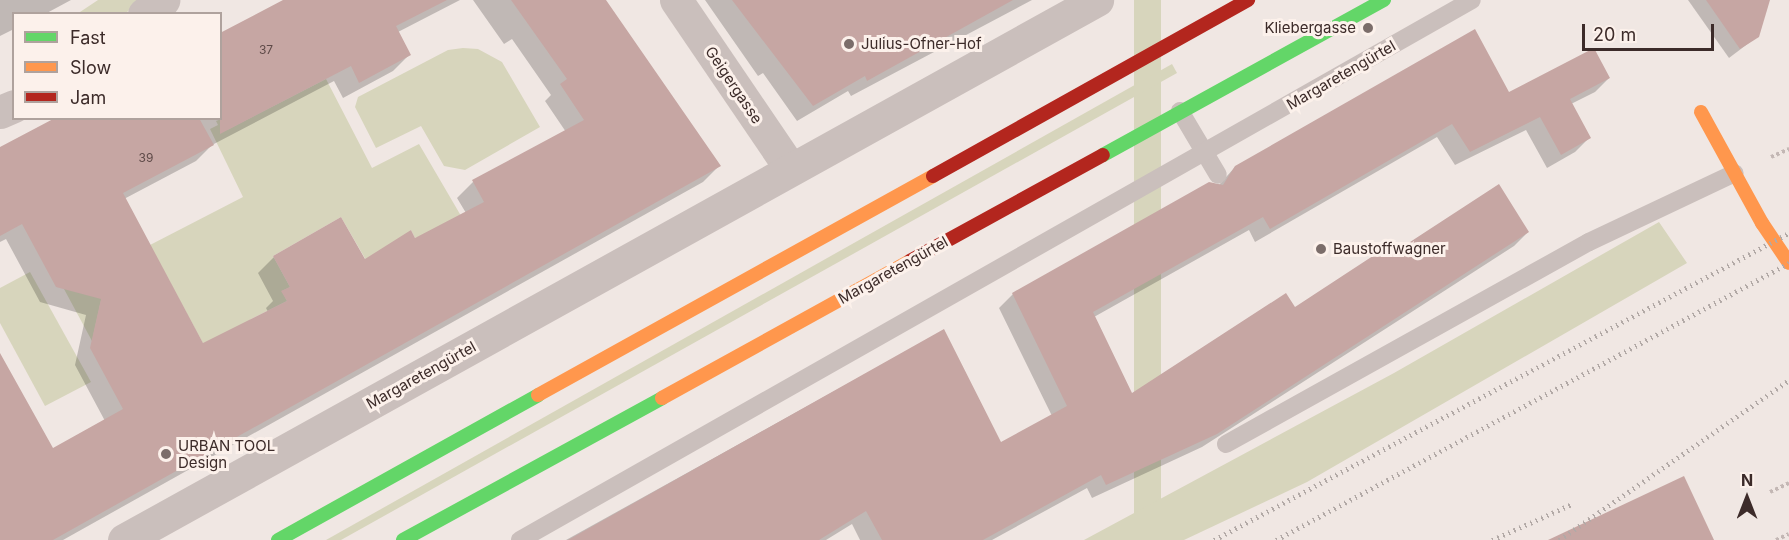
<!DOCTYPE html>
<meta charset="utf-8">
<style>
body{margin:0}
#map{position:relative;width:1789px;height:540px;overflow:hidden;background:#f0e7e3;font-family:Inter,sans-serif}
div>[style]{position:absolute}
.green>*{inset:0;background:#d7d5bc;transform-origin:0 0}
.shadow>*{inset:0;background:#0003}
.building>*{inset:0;background:#c6a6a3}
.path>*{height:4px;margin-top:-2px;transform-origin:0;background:repeating-linear-gradient(90deg,#c3b7b4 0 3px,transparent 0 6px)}
.lane>*{height:18px;margin:-9px;padding:0 9px;transform-origin:9px;border-radius:9px;background:#cabfbc}
.street>*{height:33px;margin:-16.5px;padding:0 16.5px;transform-origin:16.5px;border-radius:16.5px;background:#cabfbc}
.fast>*{height:14px;margin:-7px;padding:0 7px;transform-origin:7px;border-radius:7px;background:#63d668}
.slow>*{height:14px;margin:-7px;padding:0 7px;transform-origin:7px;border-radius:7px;background:#ff974d}
.jam>*{height:14px;margin:-7px;padding:0 7px;transform-origin:7px;border-radius:7px;background:#b3261e}
.rail>*{height:4.5px;margin-top:-2.25px;transform-origin:0;background:repeating-linear-gradient(90deg,#b2a9a6 0 1.5px,transparent 0 6px)}
.dots>*{width:16px;height:16px;translate:-50% -50%;box-sizing:border-box;border:3px solid #fcf1eb;border-radius:50%}
span{translate:-50% -50%;white-space:nowrap;text-align:center;line-height:1.15;-webkit-text-stroke:6px #fcf1eb;paint-order:stroke}
.number-label{font-size:12px;color:#5e4a48}
.number-label span{-webkit-text-stroke-width:0}
.poi-label{font-size:15px;color:#3c2b29}
.right{translate:-100% -50%;text-align:right}
.left{translate:0 -50%;text-align:left}
.street-label{font-size:15px;color:#3c2b29}
.legend{position:absolute;left:12px;top:12px;width:210px;height:108px;box-sizing:border-box;background:#fcf1eb;border:2px solid #afa29d;margin:0;padding:8px 10px;list-style:none;font-size:18px;color:#3c2b29}
.legend li{display:flex;align-items:center;gap:12px;height:30px}
.legend b{width:30px;border:2px solid #afa29d}
.north{position:absolute;left:1717px;top:468px;width:60px;height:60px;-webkit-text-stroke:4px #fcf1eb;paint-order:stroke;rotate:0deg;font-size:16px;font-weight:700;line-height:24px;text-align:center;color:#3c2b29}
.north::after{content:'';display:block;margin:auto;width:21px;height:27px;background:#3c2b29;clip-path:polygon(50% 0,100% 100%,50% 72%,0 100%)}
.scale{position:absolute;left:1582px;top:24px;width:132px;height:27px;box-sizing:border-box;border:3px solid #3c2b29;border-top:0;padding-left:8px;font-size:18px;line-height:21px;white-space:nowrap;color:#3c2b29;-webkit-text-stroke:4px #fcf1eb;paint-order:stroke}
</style>
<div id="map">
<div class="green">
<div style="clip-path:polygon(98px 0,140px 0,126px 13px,77px 14px)"></div>
<div style="left:1134px;top:0;width:27px;height:1105px"></div>
<div style="clip-path:polygon(463px 48px,478px 49px,502px 62px,540px 127px,465px 170px,444px 166px,421px 126px,376px 148px,355px 107px,358px 97px,448px 50px)"></div>
<div style="clip-path:polygon(1172px 64px,1177px 73px,341px 540px,326px 540px)"></div>
<div style="clip-path:polygon(326px 79px,372px 168px,419px 144px,464px 221px,415px 238px,411px 230px,377px 279px,341px 217px,273px 256px,290px 287px,282px 291px,287px 301px,251px 319px,213px 362px,150px 245px,243px 197px,210px 129px,218px 125px,216px 121px,221px 119px,227px 130px)"></div>
<div style="clip-path:polygon(1659px 222px,1687px 263px,1307px 482px,1184px 540px,1084px 540px,1394px 373px)"></div>
<div style="clip-path:polygon(108px 269px,92px 341px,64px 289px)"></div>
<div style="clip-path:polygon(30px 272px,91px 382px,45px 406px,0 323px,0 288px)"></div>
</div>
<div class="shadow">
<div style="clip-path:polygon(0 0,71px 0,45px 14px,14px 14px,14px 29px,0 36px)"></div>
<div style="clip-path:polygon(286px 0,460px 0,398px 32px,409px 55px,393px 71px,343px 98px,334px 81px,212px 145px,196px 161px,124px 199px,203px 345px,268px 312px,266px 308px,273px 301px,258px 273px,274px 257px,341px 219px,364px 261px,415px 240px,466px 213px,457px 198px,473px 182px,566px 132px,545px 101px,551px 95px,512px 39px,504px 44px,473px 0,604px 0,719px 166px,703px 182px,63px 540px,0 540px,0 382px,53px 450px,105px 421px,75px 365px,86px 315px,40px 302px,6px 239px,0 242px,0 149px,59px 118px,220px 118px)"></div>
<div style="clip-path:polygon(705px 0,1032px 0,851px 96px,848px 91px,797px 121px,763px 73px,758px 76px)"></div>
<div style="clip-path:polygon(1688px 0,1769px 0,1758px 36px,1729px 58px)"></div>
<div style="clip-path:polygon(1609px 78px,1595px 92px,1571px 104px,1589px 138px,1575px 152px,1547px 168px,1526px 130px,1455px 165px,1437px 137px,1255px 242px,1249px 230px,1094px 317px,1131px 395px,1387px 259px,1528px 232px,1514px 246px,1202px 447px,1092px 498px,1087px 488px,992px 540px,860px 540px,852px 524px,826px 540px,566px 540px,943px 331px,1000px 444px,1052px 416px,999px 308px,1013px 294px,1219px 185px,1235px 167px,1508px 94px)"></div>
</div>
<div class="building">
<div style="clip-path:polygon(283px 0,447px 0,396px 26px,411px 55px,359px 83px,351px 66px,220px 134px,220px 33px)"></div>
<div style="clip-path:polygon(511px 0,606px 0,721px 166px,53px 540px,0 540px,0 353px,53px 448px,123px 409px,90px 348px,101px 299px,56px 287px,22px 224px,0 236px,0 147px,55px 118px,199px 118px,214px 145px,123px 193px,203px 343px,287px 301px,281px 291px,290px 287px,273px 256px,341px 217px,365px 259px,411px 230px,415px 238px,484px 202px,472px 180px,584px 120px,560px 84px,567px 79px)"></div>
<div style="clip-path:polygon(732px 0,1013px 0,867px 81px,865px 76px,813px 106px)"></div>
<div style="clip-path:polygon(1706px 0,1770px 0,1759px 37px,1740px 49px)"></div>
<div style="clip-path:polygon(1475px 29px,1509px 92px,1594px 48px,1610px 78px,1570px 99px,1591px 138px,1561px 155px,1540px 117px,1470px 152px,1452px 124px,1270px 229px,1263px 217px,1093px 312px,1132px 393px,1286px 293px,1295px 307px,1382px 250px,1387px 257px,1499px 184px,1529px 232px,1217px 434px,1106px 485px,1101px 475px,983px 540px,882px 540px,866px 511px,819px 540px,568px 540px,944px 329px,1001px 442px,1067px 406px,1012px 293px,1209px 182px,1223px 185px,1235px 166px)"></div>
<div style="clip-path:polygon(1684px 476px,1714px 540px,1548px 540px)"></div>
</div>
<div class="path">
<div style="left:1771px;top:157px;width:20px;rotate:-24deg"></div>
<div style="left:1770px;top:492px;width:21px;rotate:-25deg"></div>
<div style="left:1776px;top:540px;width:14px;rotate:-25deg"></div>
</div>
<div class="lane">
<div style="left:1180px;top:111px;width:74px;rotate:59.3deg"></div>
<div style="left:1226px;top:444px;width:415px;rotate:-29.1deg"></div>
<div style="left:1589px;top:242px;width:161px;rotate:-25.3deg"></div>
<div style="left:520px;top:540px;width:1094px;rotate:-29.56deg"></div>
</div>
<div class="street">
<div style="left:676px;top:0;width:204px;rotate:55.8deg"></div>
<div style="left:144px;top:14px;width:24px;rotate:-36deg"></div>
<div style="left:0;top:112px;width:15px;rotate:-23deg"></div>
<div style="left:124px;top:540px;width:1113px;rotate:-29.03deg"></div>
</div>
<div class="fast">
<div style="left:1103px;top:155px;width:321px;rotate:-28.9deg"></div>
<div style="left:278px;top:540px;width:298px;rotate:-29.1deg"></div>
<div style="left:403px;top:540px;width:295px;rotate:-28.7deg"></div>
</div>
<div class="slow">
<div style="left:1701px;top:112px;width:127px;rotate:61.2deg"></div>
<div style="left:1762px;top:223px;width:48px;rotate:56deg"></div>
<div style="left:538px;top:395px;width:452px;rotate:-29deg"></div>
<div style="left:662px;top:398px;width:283px;rotate:-28.9deg"></div>
</div>
<div class="jam">
<div style="left:933px;top:176px;width:361px;rotate:-29.2deg"></div>
<div style="left:910px;top:261px;width:220px;rotate:-28.8deg"></div>
</div>
<div class="rail">
<div style="left:1214px;top:540px;width:652px;rotate:-28.1deg"></div>
<div style="left:1276px;top:540px;width:583px;rotate:-28.37deg"></div>
<div style="left:1492px;top:540px;width:88px;rotate:-24.2deg"></div>
<div style="left:1559px;top:540px;width:280px;rotate:-34.8deg"></div>
</div>
<div class="dots">
<div style="left:1368px;top:28px;background:#7b6d6a"></div>
<div style="left:849px;top:44px;background:#7b6d6a"></div>
<div style="left:1321px;top:249px;background:#7b6d6a"></div>
<div style="left:166px;top:454px;background:#7b6d6a"></div>
</div>
<div class="number-label">
<span style="left:266px;top:50px">37</span>
<span style="left:146px;top:158px">39</span>
</div>
<div class="poi-label">
<span class="right" style="left:1356px;top:28px">Kliebergasse</span>
<span class="left" style="left:861px;top:44px">Julius-Ofner-Hof</span>
<span class="left" style="left:1333px;top:249px">Baustoffwagner</span>
<span class="left" style="left:178px;top:454px">URBAN TOOL<br>Design</span>
</div>
<div class="street-label">
<span style="left:1341px;top:75px;rotate:-30deg">Margaretengürtel</span>
<span style="left:734px;top:85px;rotate:56deg">Geigergasse</span>
<span style="left:893px;top:270px;rotate:-29deg">Margaretengürtel</span>
<span style="left:421px;top:375px;rotate:-29deg">Margaretengürtel</span>
</div>
<ul class="legend">
<li><b style="height:8px;background:#63d668"></b>Fast</li>
<li><b style="height:8px;background:#ff974d"></b>Slow</li>
<li><b style="height:8px;background:#b3261e"></b>Jam</li>
</ul>
<div class="north">N</div>
<div class="scale">20 m</div>
</div>
